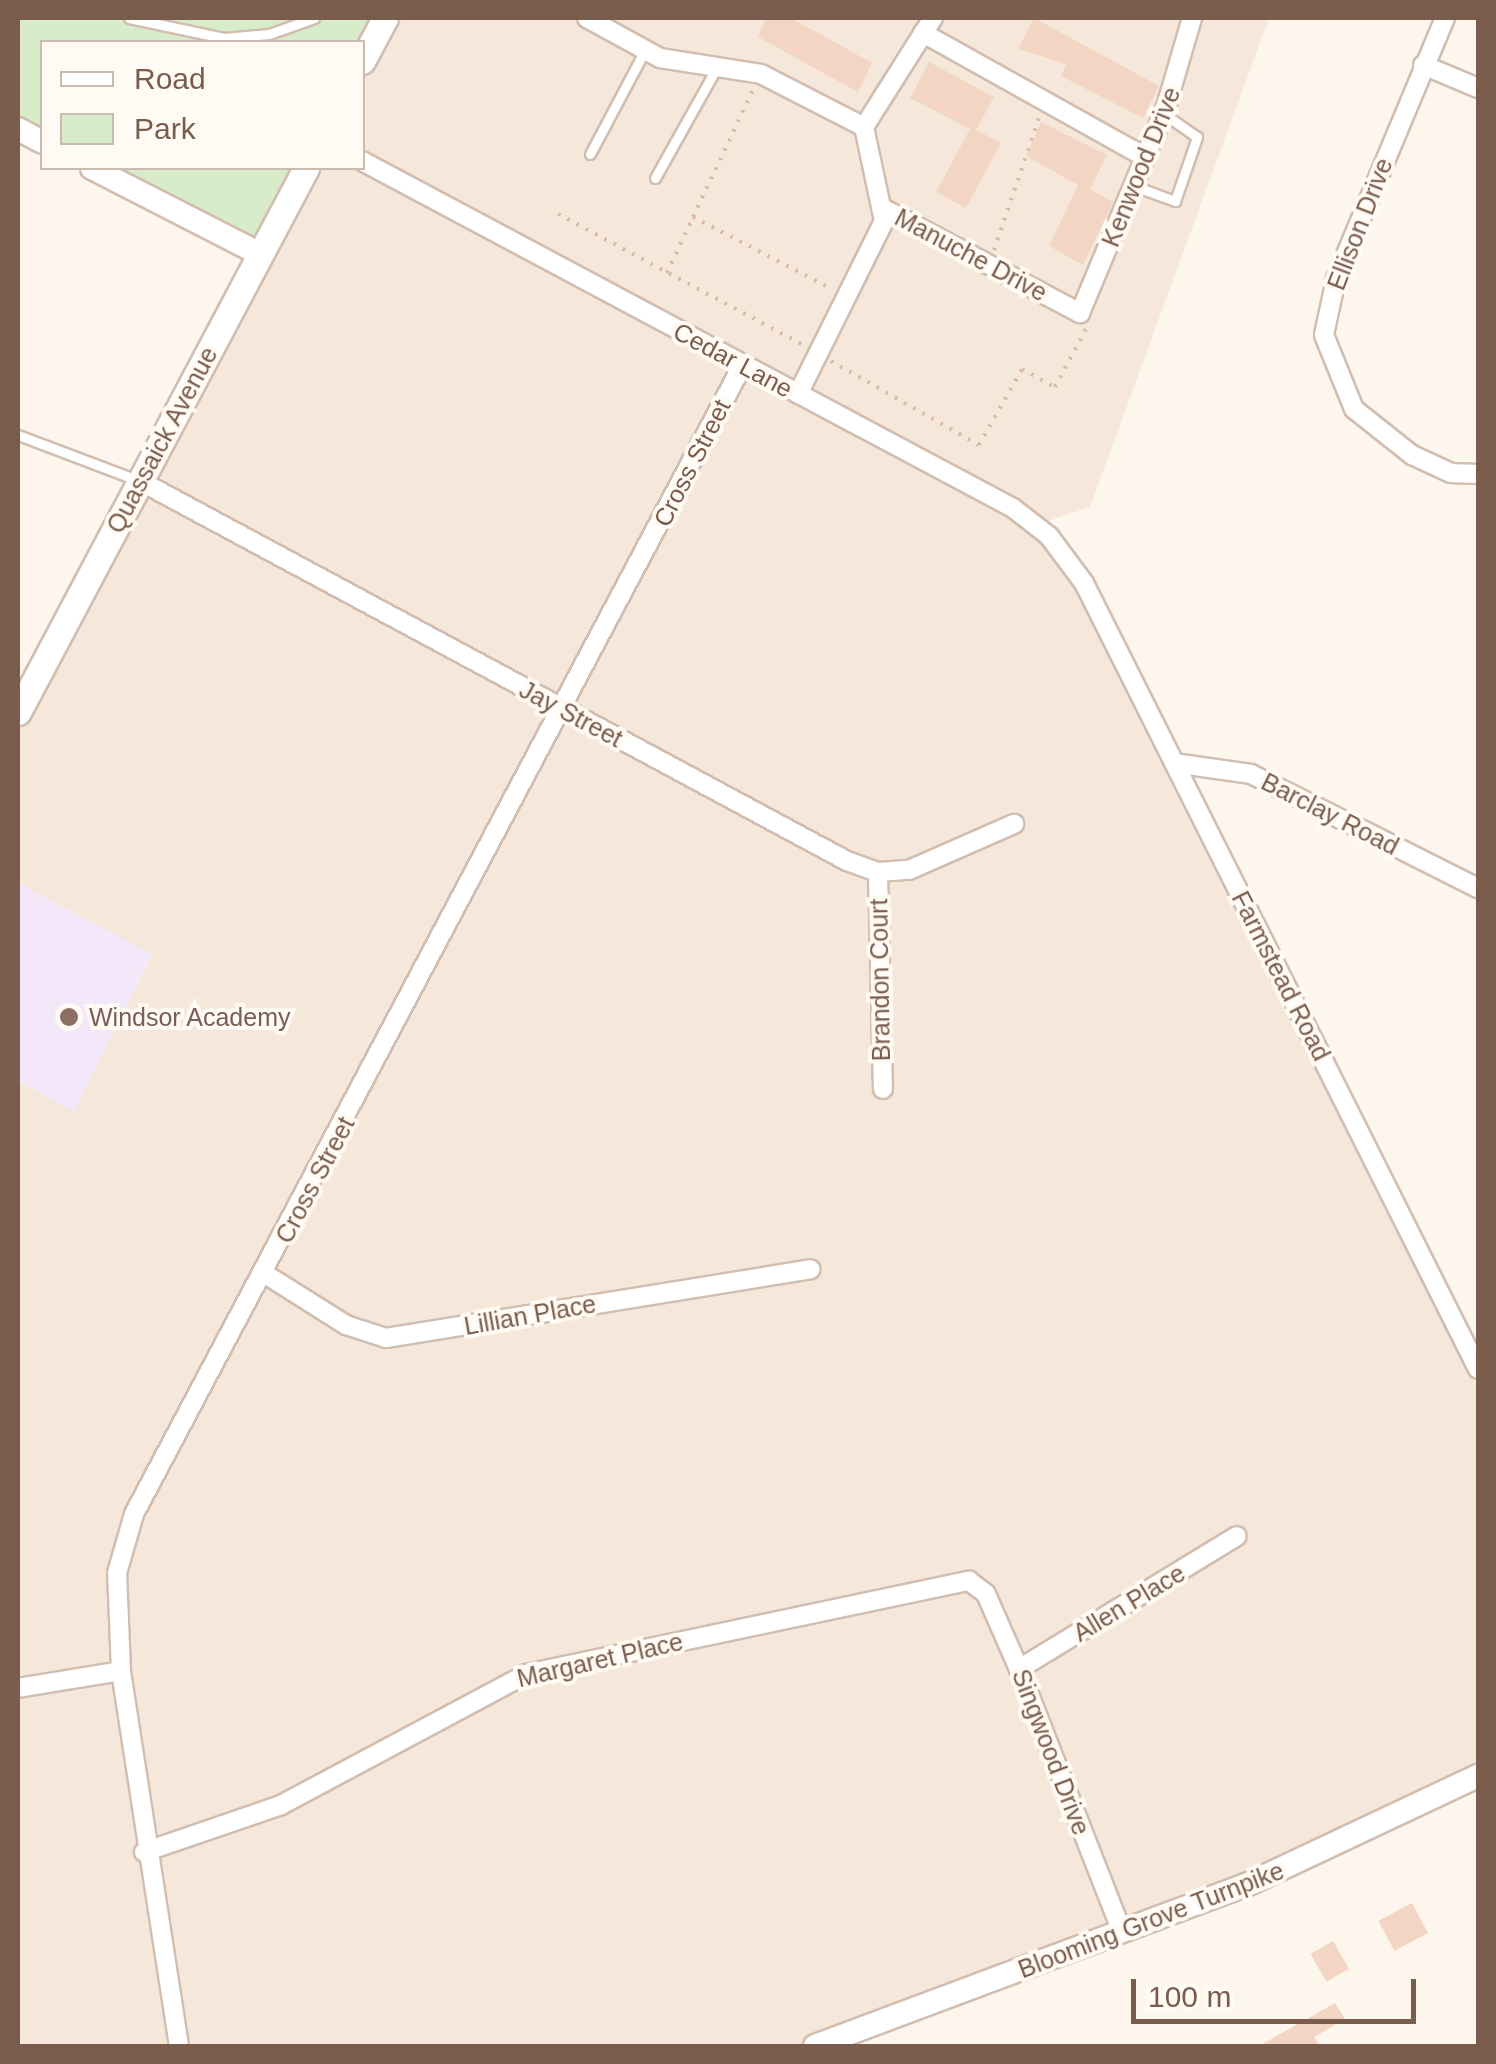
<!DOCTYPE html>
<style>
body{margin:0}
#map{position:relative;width:1496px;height:2064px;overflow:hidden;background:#fdf6ec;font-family:Helvetica,sans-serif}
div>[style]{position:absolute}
.residential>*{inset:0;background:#f5e8da}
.education>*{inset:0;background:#f3e8fa}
.green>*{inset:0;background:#d8ecc9}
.building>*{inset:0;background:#f3d5c3;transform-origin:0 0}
.path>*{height:4px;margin-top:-2px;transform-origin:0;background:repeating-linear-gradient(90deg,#d9b8a5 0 2.5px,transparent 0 10.5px)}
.roads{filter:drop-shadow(2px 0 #d1beb0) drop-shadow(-2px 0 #d1beb0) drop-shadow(0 2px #d1beb0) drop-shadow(0 -2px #d1beb0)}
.service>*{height:9px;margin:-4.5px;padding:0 4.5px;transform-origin:4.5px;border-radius:4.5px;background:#fff}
.minor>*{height:18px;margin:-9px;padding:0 9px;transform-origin:9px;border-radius:9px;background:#fff}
.tertiary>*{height:22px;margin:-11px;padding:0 11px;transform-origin:11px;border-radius:11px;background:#fff}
.secondary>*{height:25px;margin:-12.5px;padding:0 12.5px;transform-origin:12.5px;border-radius:12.5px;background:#fff}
.dots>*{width:28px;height:28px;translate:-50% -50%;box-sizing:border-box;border:5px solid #fffaf3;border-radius:50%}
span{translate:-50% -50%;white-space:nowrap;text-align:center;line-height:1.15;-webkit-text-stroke:8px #fffaf3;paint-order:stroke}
.street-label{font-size:25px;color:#7a5c4d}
.education-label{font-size:25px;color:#785e54}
.left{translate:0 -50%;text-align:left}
.frame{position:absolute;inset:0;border:20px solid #7a5c4d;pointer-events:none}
.legend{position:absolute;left:40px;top:40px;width:325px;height:130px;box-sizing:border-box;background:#fffaf3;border:2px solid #cabbb1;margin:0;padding:12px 18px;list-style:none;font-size:30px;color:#7a5c4d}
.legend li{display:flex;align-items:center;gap:20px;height:50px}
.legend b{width:50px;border:2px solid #cabbb1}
.scale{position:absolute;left:1131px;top:1979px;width:285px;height:45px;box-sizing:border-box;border:5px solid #7a5c4d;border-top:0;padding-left:12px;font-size:30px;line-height:35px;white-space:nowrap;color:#7a5c4d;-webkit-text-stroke:8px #fffaf3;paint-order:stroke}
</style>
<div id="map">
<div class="residential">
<div style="clip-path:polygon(385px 18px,1269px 18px,1090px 507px,1036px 525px,1084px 583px,1478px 1369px,1478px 1774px,1381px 1828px,816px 2046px,18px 2046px,18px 1081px,74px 1111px,152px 955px,18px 883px,18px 713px,306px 168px,362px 168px,363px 61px)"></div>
</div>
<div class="education">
<div style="clip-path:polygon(18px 883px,152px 954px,74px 1112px,18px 1080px)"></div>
</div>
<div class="green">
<div style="clip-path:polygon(18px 18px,385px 18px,362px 42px,42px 42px,42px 141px,18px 128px)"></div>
<div style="clip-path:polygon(94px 168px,306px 168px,260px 254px)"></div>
</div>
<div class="building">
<div style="clip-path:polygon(766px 18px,791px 18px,872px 63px,858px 92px,758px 37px)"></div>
<div style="clip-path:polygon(1034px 18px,1159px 86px,1143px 118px,1061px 76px,1066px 64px,1018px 49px)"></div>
<div style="clip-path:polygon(929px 62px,994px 97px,976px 130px,1001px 143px,966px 208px,936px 192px,970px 129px,910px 98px)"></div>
<div style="clip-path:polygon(1041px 122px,1107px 155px,1090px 189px,1113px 202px,1083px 265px,1049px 246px,1078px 185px,1026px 156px)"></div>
<div style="left:1412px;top:1903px;width:34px;height:38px;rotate:62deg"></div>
<div style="left:1333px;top:1941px;width:32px;height:26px;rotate:60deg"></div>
<div style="clip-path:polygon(1335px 2003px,1345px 2019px,1314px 2037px,1320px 2046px,1259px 2046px)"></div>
</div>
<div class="path">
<div style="left:558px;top:214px;width:276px;rotate:28.1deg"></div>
<div style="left:693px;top:217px;width:140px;rotate:-64.7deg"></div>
<div style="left:994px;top:250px;width:139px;rotate:-71.2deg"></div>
<div style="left:667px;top:273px;width:62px;rotate:-65.1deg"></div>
<div style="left:693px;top:217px;width:154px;rotate:27.4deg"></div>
<div style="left:831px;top:361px;width:170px;rotate:29.6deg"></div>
<div style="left:979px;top:445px;width:87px;rotate:-60.5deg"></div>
<div style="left:1022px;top:369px;width:38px;rotate:29deg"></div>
<div style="left:1055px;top:387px;width:66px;rotate:-61.9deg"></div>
</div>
<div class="roads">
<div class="service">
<div style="left:129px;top:18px;width:97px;rotate:11.9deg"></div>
<div style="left:224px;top:38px;width:45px;rotate:-5.1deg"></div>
<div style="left:269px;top:34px;width:48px;rotate:-19.6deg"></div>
<div style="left:590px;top:154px;width:118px;rotate:-62.1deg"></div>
<div style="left:655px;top:178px;width:127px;rotate:-60.8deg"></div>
<div style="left:1134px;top:186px;width:44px;rotate:20.1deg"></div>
<div style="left:1175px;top:201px;width:68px;rotate:-71deg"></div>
<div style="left:1197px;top:137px;width:40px;rotate:-145.1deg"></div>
<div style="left:18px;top:435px;width:127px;rotate:20.7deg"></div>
</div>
<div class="minor">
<div style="left:587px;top:18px;width:83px;rotate:28.7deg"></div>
<div style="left:660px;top:58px;width:102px;rotate:9deg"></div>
<div style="left:761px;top:74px;width:116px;rotate:27.2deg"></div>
<div style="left:864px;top:127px;width:96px;rotate:78deg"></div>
<div style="left:884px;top:221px;width:193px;rotate:116.4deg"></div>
<div style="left:1445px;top:18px;width:283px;rotate:112.7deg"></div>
<div style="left:1336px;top:279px;width:57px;rotate:102.1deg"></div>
<div style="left:1324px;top:335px;width:80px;rotate:67.9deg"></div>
<div style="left:1354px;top:409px;width:74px;rotate:38.4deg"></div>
<div style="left:1412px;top:455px;width:43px;rotate:24.8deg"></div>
<div style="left:1451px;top:473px;width:27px;rotate:2deg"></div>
<div style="left:923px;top:33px;width:254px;rotate:29.2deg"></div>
<div style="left:1423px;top:65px;width:60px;rotate:22.7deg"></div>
<div style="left:864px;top:127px;width:129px;rotate:-57.7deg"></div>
<div style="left:362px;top:161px;width:738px;rotate:28.06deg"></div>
<div style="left:1013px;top:508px;width:46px;rotate:37.9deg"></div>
<div style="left:1049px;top:536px;width:59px;rotate:53.3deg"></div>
<div style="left:1084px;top:583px;width:879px;rotate:63.38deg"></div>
<div style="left:886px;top:210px;width:220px;rotate:28deg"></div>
<div style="left:1080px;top:313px;width:223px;rotate:-67.3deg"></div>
<div style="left:1166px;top:107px;width:93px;rotate:-73.7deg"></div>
<div style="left:140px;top:481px;width:803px;rotate:28.26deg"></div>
<div style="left:847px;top:861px;width:33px;rotate:20deg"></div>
<div style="left:878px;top:872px;width:31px;rotate:-4deg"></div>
<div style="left:909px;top:870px;width:115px;rotate:-23.7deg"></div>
<div style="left:1174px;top:763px;width:78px;rotate:8.1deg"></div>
<div style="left:1251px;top:774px;width:254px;rotate:26.7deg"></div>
<div style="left:878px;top:872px;width:217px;rotate:88.7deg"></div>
<div style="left:265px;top:1274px;width:96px;rotate:32.2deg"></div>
<div style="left:346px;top:1325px;width:42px;rotate:18deg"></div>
<div style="left:386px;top:1338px;width:430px;rotate:-9.2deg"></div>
<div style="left:1019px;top:1669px;width:255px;rotate:-31.4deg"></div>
<div style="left:18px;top:1688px;width:104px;rotate:-9.4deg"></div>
<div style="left:144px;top:1852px;width:145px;rotate:-18.9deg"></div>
<div style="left:281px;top:1805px;width:278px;rotate:-28.1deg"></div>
<div style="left:526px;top:1674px;width:453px;rotate:-11.9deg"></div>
<div style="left:969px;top:1581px;width:21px;rotate:37deg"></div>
<div style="left:986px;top:1594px;width:82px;rotate:66.3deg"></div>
<div style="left:1019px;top:1669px;width:282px;rotate:68.6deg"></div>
<div style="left:179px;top:2046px;width:379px;rotate:-98.8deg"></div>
<div style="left:121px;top:1671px;width:98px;rotate:-92.3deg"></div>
<div style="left:117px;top:1573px;width:61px;rotate:-73.9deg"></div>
<div style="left:134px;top:1514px;width:1299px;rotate:-62.09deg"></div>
</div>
<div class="tertiary">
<div style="left:18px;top:129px;width:27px;rotate:28deg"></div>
<div style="left:92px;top:168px;width:189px;rotate:27.1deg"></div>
<div style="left:815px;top:2046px;width:458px;rotate:-20.5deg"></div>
<div style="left:1244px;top:1886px;width:259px;rotate:-25.2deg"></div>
</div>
<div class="secondary">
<div style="left:362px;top:61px;width:49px;rotate:-61.9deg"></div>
<div style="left:18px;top:712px;width:616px;rotate:-62.1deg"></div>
</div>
</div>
<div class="dots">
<div style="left:69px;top:1017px;background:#8d6e63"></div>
</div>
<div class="street-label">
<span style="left:1141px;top:167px;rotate:-68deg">Kenwood Drive</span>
<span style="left:1360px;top:224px;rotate:-69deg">Ellison Drive</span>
<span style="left:971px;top:255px;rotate:28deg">Manuche Drive</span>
<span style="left:733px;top:360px;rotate:28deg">Cedar Lane</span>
<span style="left:162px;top:440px;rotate:-62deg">Quassaick Avenue</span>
<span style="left:692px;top:463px;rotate:-63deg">Cross Street</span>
<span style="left:571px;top:714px;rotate:28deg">Jay Street</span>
<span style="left:1330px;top:814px;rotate:27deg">Barclay Road</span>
<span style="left:1281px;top:976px;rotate:63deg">Farmstead Road</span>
<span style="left:880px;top:980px;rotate:-91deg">Brandon Court</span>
<span style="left:315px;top:1180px;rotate:-62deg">Cross Street</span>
<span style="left:530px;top:1315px;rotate:-10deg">Lillian Place</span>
<span style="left:1129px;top:1603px;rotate:-31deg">Allen Place</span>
<span style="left:600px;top:1660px;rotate:-13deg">Margaret Place</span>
<span style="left:1051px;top:1752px;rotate:69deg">Singwood Drive</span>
<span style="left:1151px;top:1920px;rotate:-21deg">Blooming Grove Turnpike</span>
</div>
<div class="education-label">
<span class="left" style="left:89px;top:1017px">Windsor Academy</span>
</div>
<div class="frame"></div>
<ul class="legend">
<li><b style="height:12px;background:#fff"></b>Road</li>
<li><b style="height:28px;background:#d8ecc9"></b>Park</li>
</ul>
<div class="scale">100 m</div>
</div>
